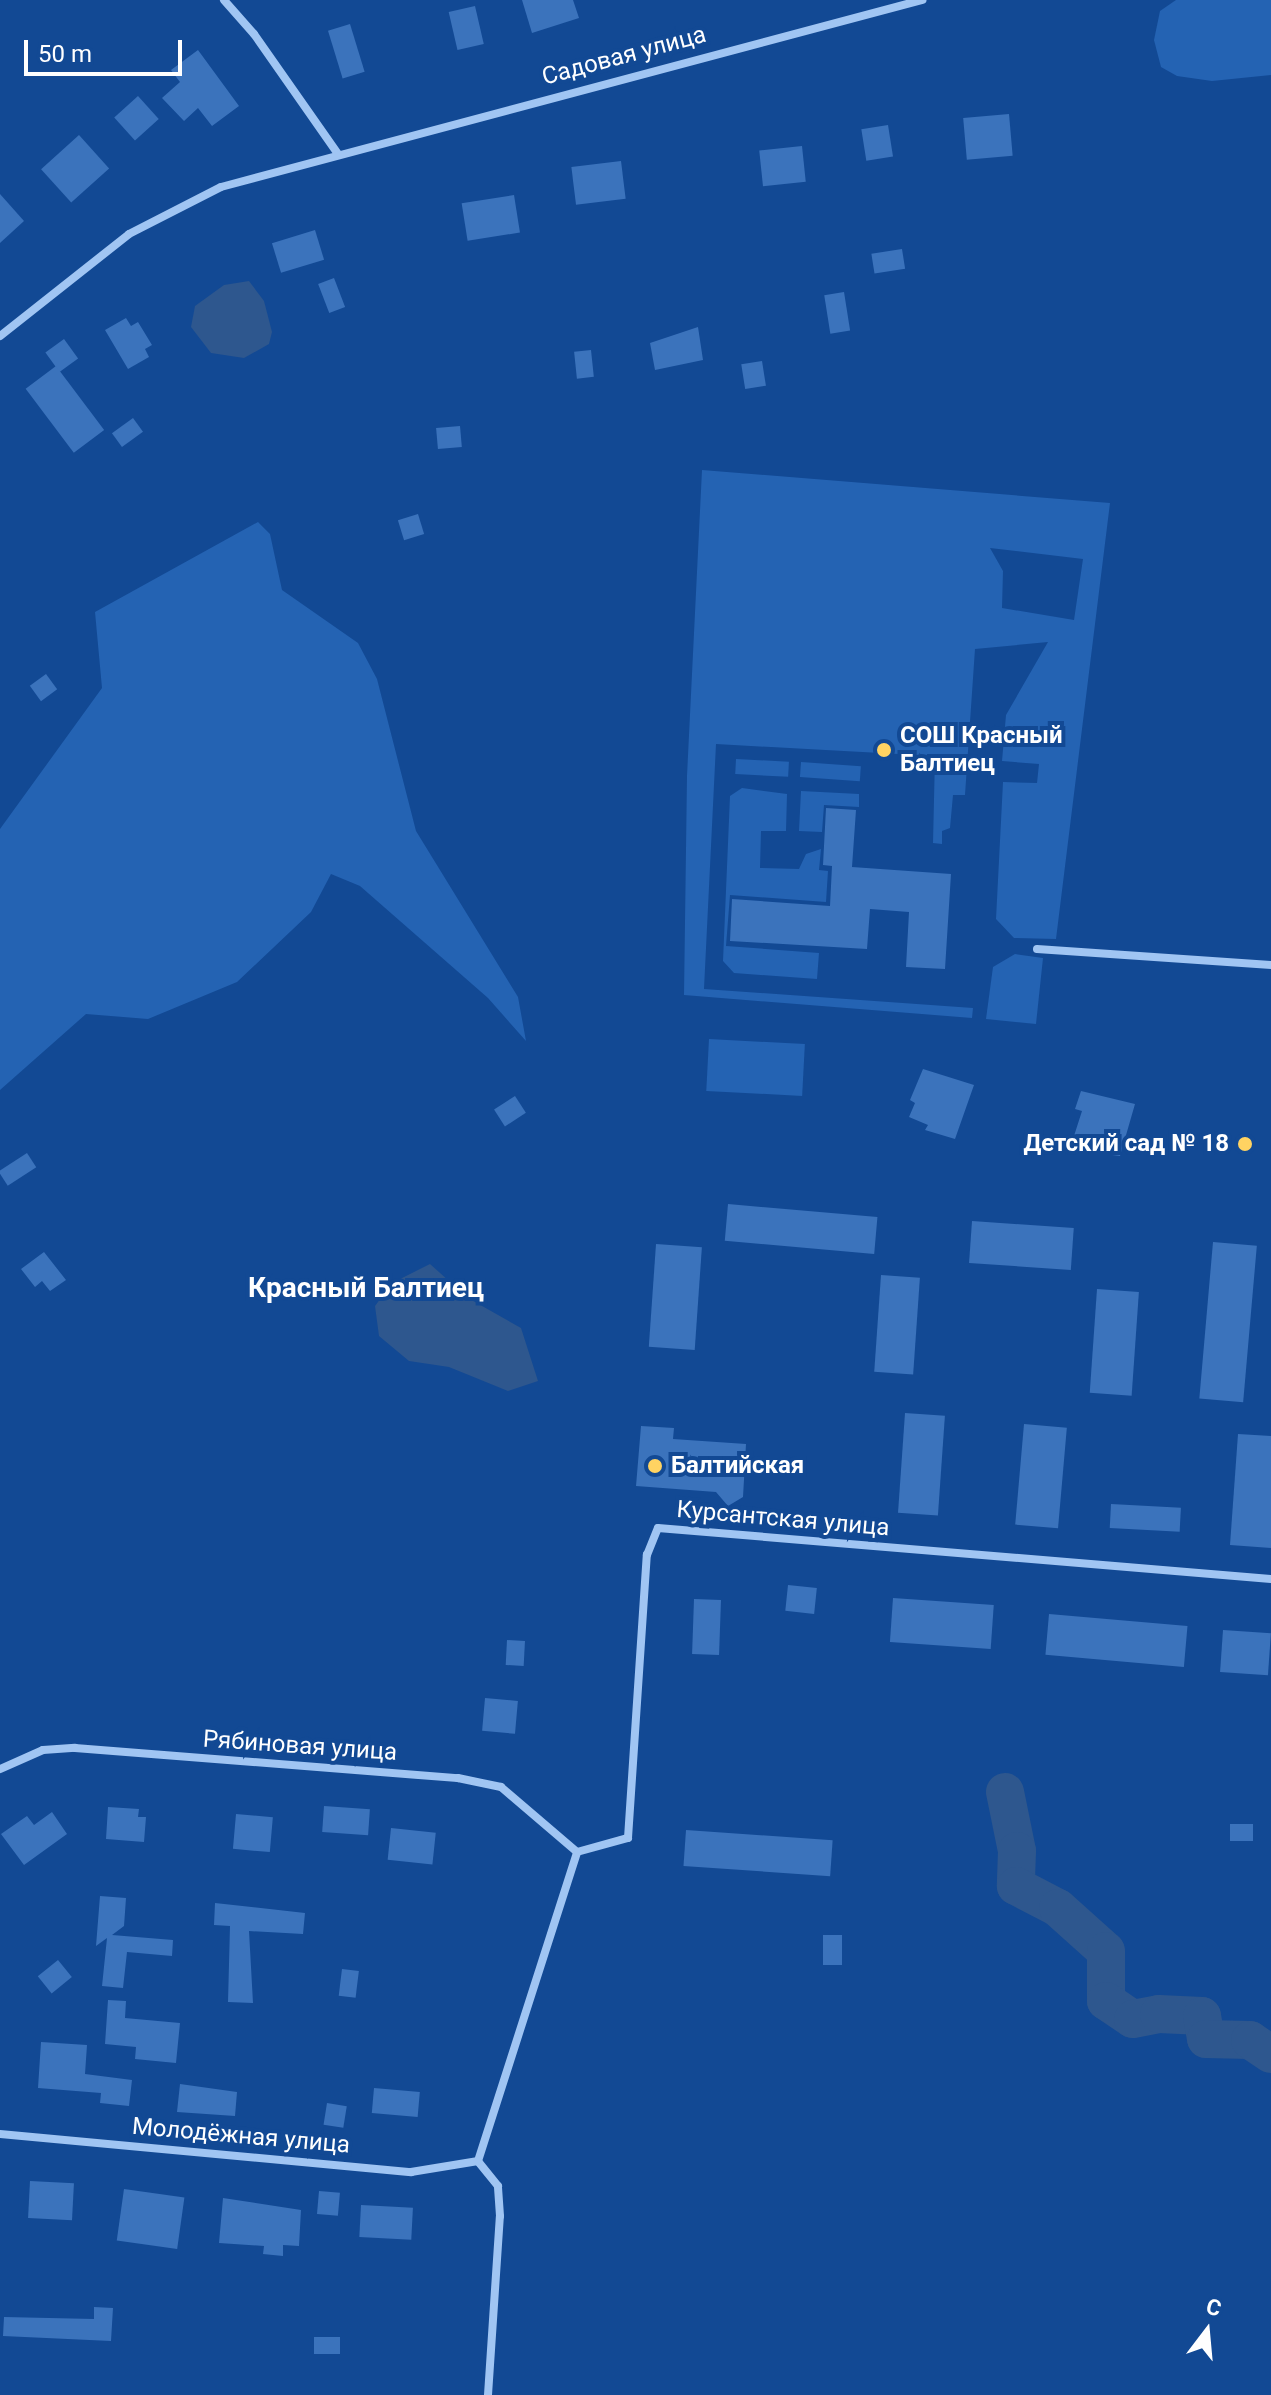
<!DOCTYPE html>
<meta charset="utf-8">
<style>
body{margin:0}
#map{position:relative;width:1271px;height:2395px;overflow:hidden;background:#124994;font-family:Roboto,sans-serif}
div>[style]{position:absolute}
.green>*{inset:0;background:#2463b3;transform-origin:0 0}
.water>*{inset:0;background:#2e578e}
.river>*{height:38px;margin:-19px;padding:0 19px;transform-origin:19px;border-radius:19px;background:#2e578e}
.building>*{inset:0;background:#3b73bc;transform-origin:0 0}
.minor>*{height:8px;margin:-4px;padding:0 4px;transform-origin:4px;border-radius:4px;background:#a0c5f3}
.dots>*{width:22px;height:22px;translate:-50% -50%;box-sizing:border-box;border:4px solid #124994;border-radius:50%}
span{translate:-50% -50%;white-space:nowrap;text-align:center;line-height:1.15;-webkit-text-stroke:8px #124994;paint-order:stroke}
.street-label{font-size:24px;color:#fff}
.poi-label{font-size:24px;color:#fff;font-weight:700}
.left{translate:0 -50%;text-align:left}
.right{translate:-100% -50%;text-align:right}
.quarter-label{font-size:28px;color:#fff;font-weight:700}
.north{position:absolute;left:1167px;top:2291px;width:80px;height:80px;-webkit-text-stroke:6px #124994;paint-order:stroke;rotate:16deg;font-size:22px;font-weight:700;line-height:32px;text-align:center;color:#fff}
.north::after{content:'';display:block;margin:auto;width:28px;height:36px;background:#fff;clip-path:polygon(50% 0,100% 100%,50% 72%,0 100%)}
.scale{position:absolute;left:24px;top:40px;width:158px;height:36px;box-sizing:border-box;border:4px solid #fff;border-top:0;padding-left:10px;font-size:24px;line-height:28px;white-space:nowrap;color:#fff;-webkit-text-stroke:6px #124994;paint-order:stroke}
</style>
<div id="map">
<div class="green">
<div style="clip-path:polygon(1176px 0,1271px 0,1271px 75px,1212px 81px,1177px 76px,1161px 67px,1154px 40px,1160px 11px)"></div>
<div style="clip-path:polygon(evenodd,702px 470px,1110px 503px,1056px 939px,1014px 938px,996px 919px,1003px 782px,1037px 783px,1039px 764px,1002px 761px,1006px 715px,1048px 642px,975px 649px,965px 795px,953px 795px,950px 828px,942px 831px,942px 844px,933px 843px,935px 756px,716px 744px,704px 989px,973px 1008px,972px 1018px,684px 995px,687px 776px,702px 470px,990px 548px,1083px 559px,1074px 620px,1002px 608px,1003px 571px,990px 548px)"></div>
<div style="clip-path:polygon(258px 522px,270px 534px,282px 590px,358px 643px,377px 679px,416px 831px,518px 997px,526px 1041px,488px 998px,360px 886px,331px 874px,311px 912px,237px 982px,148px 1019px,86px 1014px,0 1090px,0 829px,102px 688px,95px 612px)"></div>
<div style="left:736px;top:759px;width:53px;height:15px;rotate:3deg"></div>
<div style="left:801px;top:762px;width:60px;height:15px;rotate:4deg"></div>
<div style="clip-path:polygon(742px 788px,787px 794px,786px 831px,761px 831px,760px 868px,799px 869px,806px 854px,821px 849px,819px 870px,828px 871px,826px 902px,730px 895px,726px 946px,819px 953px,817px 979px,734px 973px,723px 961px,730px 796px)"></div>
<div style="clip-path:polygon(801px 791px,859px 794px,859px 807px,824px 805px,822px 832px,799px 831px)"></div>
<div style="clip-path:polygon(1015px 954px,1043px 958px,1036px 1024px,986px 1019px,993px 967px)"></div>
<div style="left:709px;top:1039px;width:96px;height:52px;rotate:3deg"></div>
</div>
<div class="water">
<div style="clip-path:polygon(249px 281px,264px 301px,272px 332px,269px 344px,244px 358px,211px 353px,191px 327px,195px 306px,224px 285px)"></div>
<div style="clip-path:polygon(430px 1264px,468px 1298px,521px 1328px,538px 1381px,508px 1391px,449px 1367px,409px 1361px,379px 1336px,375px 1306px,392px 1283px)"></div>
</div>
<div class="river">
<div style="left:1005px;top:1792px;width:60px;rotate:78.5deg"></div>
<div style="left:1017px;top:1851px;width:35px;rotate:92deg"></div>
<div style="left:1016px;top:1886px;width:47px;rotate:27.6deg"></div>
<div style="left:1058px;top:1908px;width:64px;rotate:41.9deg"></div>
<div style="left:1106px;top:1951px;width:50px;rotate:90deg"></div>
<div style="left:1106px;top:2001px;width:32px;rotate:34deg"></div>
<div style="left:1133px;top:2019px;width:26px;rotate:-11deg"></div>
<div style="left:1159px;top:2014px;width:43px;rotate:2.7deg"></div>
<div style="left:1202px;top:2016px;width:23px;rotate:80deg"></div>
<div style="left:1206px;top:2039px;width:44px;rotate:1.3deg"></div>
<div style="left:1250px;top:2040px;width:25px;rotate:34deg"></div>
</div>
<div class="building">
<div style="clip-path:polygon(522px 0,573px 0,579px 18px,532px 33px)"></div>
<div style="left:475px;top:6px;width:39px;height:27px;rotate:77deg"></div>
<div style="left:350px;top:24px;width:50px;height:23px;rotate:73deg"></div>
<div style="clip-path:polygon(198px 50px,239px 106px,212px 126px,198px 108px,184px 121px,162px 98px,180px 82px,171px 70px)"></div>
<div style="left:138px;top:96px;width:31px;height:32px;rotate:48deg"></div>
<div style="left:1009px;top:114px;width:42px;height:46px;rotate:85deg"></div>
<div style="left:888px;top:125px;width:32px;height:27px;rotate:81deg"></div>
<div style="left:79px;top:135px;width:45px;height:51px;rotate:48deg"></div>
<div style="left:802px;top:146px;width:36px;height:43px;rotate:84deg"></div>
<div style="left:621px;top:161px;width:38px;height:50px;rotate:83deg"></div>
<div style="clip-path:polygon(0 194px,24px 221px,0 243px)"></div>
<div style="left:514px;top:195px;width:38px;height:53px;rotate:81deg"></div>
<div style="left:315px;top:230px;width:31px;height:45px;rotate:73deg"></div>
<div style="left:902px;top:249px;width:20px;height:31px;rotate:81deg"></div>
<div style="left:334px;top:278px;width:31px;height:17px;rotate:69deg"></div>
<div style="left:844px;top:292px;width:39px;height:20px;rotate:81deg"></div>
<div style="clip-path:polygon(126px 318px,131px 326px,138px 322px,152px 345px,145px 349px,149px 357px,128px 369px,105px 330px)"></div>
<div style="clip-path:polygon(698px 327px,703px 360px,655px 370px,650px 343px)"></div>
<div style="left:64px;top:339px;width:24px;height:23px;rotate:54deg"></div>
<div style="left:591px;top:350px;width:27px;height:17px;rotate:84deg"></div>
<div style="left:762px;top:361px;width:25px;height:21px;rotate:81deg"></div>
<div style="left:56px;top:366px;width:80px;height:38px;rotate:53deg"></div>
<div style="left:133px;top:418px;width:17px;height:26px;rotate:54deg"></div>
<div style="left:460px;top:426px;width:21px;height:24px;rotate:85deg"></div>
<div style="left:418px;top:514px;width:21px;height:21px;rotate:73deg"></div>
<div style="left:46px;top:674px;width:19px;height:20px;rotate:54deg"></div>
<div style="clip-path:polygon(826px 808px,856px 810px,852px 867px,951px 874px,945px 969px,906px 967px,909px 912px,870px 909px,867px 949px,730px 941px,732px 899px,830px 906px,832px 866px,823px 865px)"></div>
<div style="clip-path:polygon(923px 1069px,974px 1085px,955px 1139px,925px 1130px,928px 1125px,909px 1117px,915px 1103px,910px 1100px)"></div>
<div style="clip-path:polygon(1081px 1091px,1135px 1104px,1120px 1156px,1089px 1152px,1091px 1145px,1073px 1139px,1082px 1111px,1075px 1109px)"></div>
<div style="left:515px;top:1096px;width:20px;height:25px;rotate:57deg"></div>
<div style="left:27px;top:1153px;width:17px;height:34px;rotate:57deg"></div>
<div style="left:728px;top:1204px;width:150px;height:37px;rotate:5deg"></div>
<div style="left:972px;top:1221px;width:102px;height:42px;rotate:4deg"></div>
<div style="left:1213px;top:1242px;width:44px;height:157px;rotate:5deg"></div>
<div style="left:656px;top:1244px;width:46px;height:103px;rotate:4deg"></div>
<div style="clip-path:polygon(44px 1252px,66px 1280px,50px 1291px,42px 1281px,35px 1287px,21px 1269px)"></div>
<div style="left:881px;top:1275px;width:39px;height:97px;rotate:4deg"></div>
<div style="left:1097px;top:1289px;width:42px;height:104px;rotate:4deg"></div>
<div style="left:905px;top:1413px;width:40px;height:100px;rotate:4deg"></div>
<div style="left:1024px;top:1424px;width:43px;height:101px;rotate:5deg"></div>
<div style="clip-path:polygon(641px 1426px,674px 1428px,673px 1439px,746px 1444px,743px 1497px,728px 1506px,716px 1492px,636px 1486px)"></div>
<div style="clip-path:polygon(1238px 1434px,1271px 1436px,1271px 1548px,1230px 1545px)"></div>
<div style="left:1111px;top:1504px;width:70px;height:24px;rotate:3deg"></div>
<div style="left:788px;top:1585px;width:29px;height:26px;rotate:6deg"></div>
<div style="left:893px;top:1598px;width:101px;height:44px;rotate:4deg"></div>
<div style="left:694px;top:1599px;width:27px;height:55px;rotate:2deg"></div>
<div style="left:1049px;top:1614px;width:139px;height:41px;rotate:5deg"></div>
<div style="left:1223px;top:1630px;width:48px;height:42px;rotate:4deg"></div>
<div style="left:507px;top:1640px;width:18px;height:25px;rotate:3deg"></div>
<div style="left:485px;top:1698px;width:33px;height:33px;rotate:5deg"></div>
<div style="left:324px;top:1806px;width:46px;height:26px;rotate:4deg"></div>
<div style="clip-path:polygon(108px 1807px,139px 1809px,138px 1817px,146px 1817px,144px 1842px,106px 1839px)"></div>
<div style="clip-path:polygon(52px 1812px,67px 1834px,24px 1865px,1px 1834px,27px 1816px,34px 1825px)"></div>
<div style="left:236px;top:1814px;width:37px;height:35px;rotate:5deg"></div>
<div style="left:1230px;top:1824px;width:23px;height:17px"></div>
<div style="left:391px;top:1828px;width:45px;height:32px;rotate:6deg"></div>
<div style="left:686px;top:1830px;width:147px;height:36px;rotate:4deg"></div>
<div style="clip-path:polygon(100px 1896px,126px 1898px,124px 1926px,112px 1935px,173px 1940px,172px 1956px,127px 1952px,123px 1988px,102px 1986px,107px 1938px,96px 1946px)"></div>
<div style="clip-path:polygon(215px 1903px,305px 1913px,303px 1934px,249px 1931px,253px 2003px,228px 2002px,230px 1926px,214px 1925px)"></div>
<div style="left:823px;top:1935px;width:19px;height:30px"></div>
<div style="left:58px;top:1960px;width:22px;height:26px;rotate:51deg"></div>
<div style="left:342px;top:1969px;width:17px;height:27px;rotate:7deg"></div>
<div style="clip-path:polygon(108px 2000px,126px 2001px,125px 2018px,180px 2023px,176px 2063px,135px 2059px,136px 2047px,105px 2044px)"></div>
<div style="clip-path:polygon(41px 2042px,87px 2045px,85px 2074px,132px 2080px,129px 2106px,100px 2103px,101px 2093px,38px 2088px)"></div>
<div style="clip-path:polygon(180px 2084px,237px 2092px,235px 2116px,177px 2112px)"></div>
<div style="left:374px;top:2088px;width:46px;height:25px;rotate:5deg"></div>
<div style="left:327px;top:2103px;width:20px;height:22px;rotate:9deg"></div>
<div style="left:30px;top:2181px;width:44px;height:37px;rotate:3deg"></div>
<div style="left:124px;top:2189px;width:61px;height:52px;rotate:8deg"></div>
<div style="left:319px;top:2191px;width:21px;height:23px;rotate:5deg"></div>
<div style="clip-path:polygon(223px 2198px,301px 2210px,299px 2246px,283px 2245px,283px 2256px,263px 2254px,264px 2246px,219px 2243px)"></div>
<div style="left:361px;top:2205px;width:52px;height:32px;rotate:3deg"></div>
<div style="clip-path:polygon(94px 2307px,113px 2308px,111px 2341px,3px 2336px,4px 2317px,94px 2319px)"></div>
<div style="left:314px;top:2337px;width:26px;height:17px"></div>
</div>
<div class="minor">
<div style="left:224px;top:0;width:45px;rotate:48.6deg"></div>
<div style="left:254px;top:34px;width:146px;rotate:55deg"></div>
<div style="left:0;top:336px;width:164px;rotate:-38.3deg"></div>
<div style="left:129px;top:234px;width:103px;rotate:-27.1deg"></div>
<div style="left:221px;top:187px;width:726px;rotate:-14.94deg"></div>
<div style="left:1037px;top:949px;width:235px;rotate:3.9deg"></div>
<div style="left:0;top:1769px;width:47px;rotate:-23.8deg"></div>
<div style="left:43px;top:1750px;width:32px;rotate:-4deg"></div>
<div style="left:75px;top:1748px;width:384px;rotate:4.5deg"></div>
<div style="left:458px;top:1778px;width:44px;rotate:11.8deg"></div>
<div style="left:501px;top:1787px;width:100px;rotate:40.5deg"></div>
<div style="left:577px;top:1852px;width:53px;rotate:-15.4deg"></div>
<div style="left:628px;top:1838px;width:284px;rotate:-86.2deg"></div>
<div style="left:647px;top:1555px;width:29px;rotate:-68deg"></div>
<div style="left:658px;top:1528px;width:615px;rotate:4.76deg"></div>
<div style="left:0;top:2134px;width:413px;rotate:5.3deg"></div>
<div style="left:411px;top:2172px;width:68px;rotate:-9.3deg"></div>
<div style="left:488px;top:2395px;width:179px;rotate:-86.2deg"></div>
<div style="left:500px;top:2216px;width:30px;rotate:-94deg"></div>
<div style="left:498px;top:2186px;width:32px;rotate:-129deg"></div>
<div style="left:478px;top:2161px;width:324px;rotate:-72.2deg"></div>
</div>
<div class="dots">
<div style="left:884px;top:750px;background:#ffd362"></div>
<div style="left:1245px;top:1144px;background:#ffd362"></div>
<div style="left:655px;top:1466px;background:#ffd362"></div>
</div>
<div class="street-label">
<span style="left:624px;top:56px;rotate:-15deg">Садовая улица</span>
<span style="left:783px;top:1519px;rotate:5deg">Курсантская улица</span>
<span style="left:300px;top:1746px;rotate:4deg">Рябиновая улица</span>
<span style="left:241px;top:2136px;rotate:5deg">Молодёжная улица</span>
</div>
<div class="poi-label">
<span class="left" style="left:900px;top:750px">СОШ Красный<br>Балтиец</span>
<span class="right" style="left:1229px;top:1144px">Детский сад № 18</span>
<span class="left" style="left:671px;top:1466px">Балтийская</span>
</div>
<div class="quarter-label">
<span style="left:366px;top:1288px">Красный Балтиец</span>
</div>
<div class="north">С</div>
<div class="scale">50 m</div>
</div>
